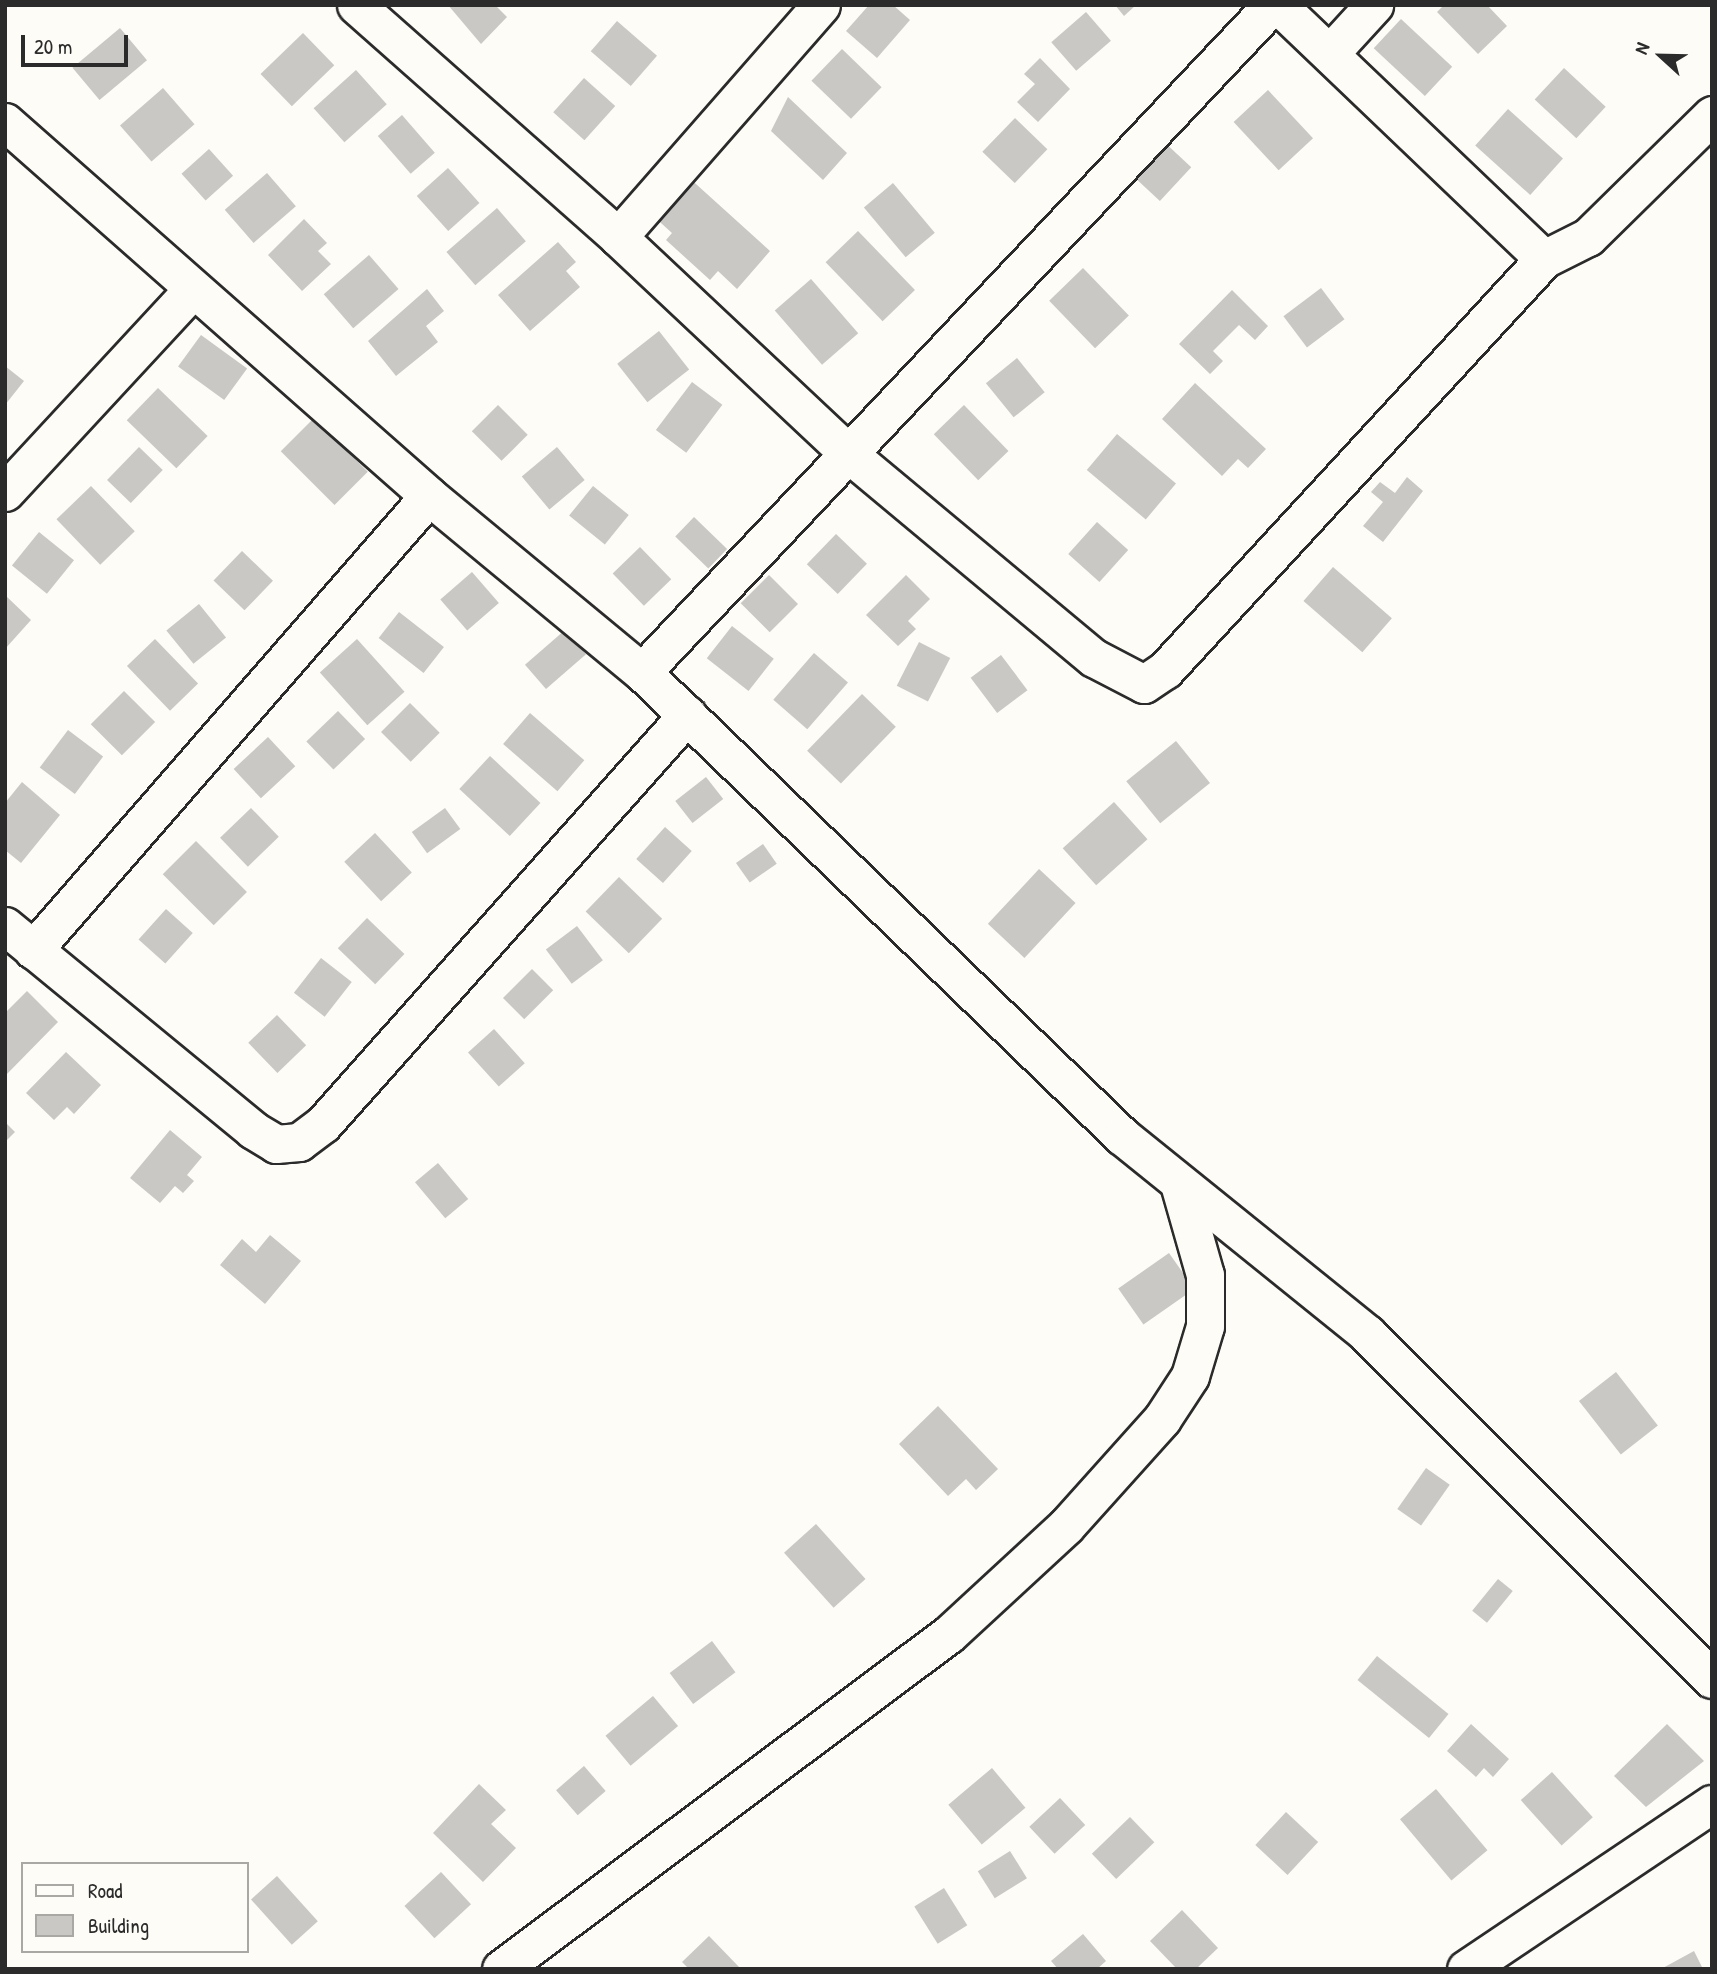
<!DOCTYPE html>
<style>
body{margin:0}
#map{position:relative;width:1717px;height:1974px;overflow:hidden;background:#fdfcf7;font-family:"Patrick Hand",sans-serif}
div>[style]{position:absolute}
.building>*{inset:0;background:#c9c8c4;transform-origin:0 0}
.roads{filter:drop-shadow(2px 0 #2b2b2b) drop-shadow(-2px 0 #2b2b2b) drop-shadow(0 2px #2b2b2b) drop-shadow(0 -2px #2b2b2b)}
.street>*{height:37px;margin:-18.5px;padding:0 18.5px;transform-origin:18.5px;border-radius:18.5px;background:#fdfcf7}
span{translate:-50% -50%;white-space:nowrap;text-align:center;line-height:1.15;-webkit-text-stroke:5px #fdfcf7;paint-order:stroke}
.frame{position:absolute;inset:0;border:7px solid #2b2b2b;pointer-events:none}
.legend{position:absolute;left:21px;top:1862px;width:228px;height:91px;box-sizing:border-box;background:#fdfcf7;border:2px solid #a9a8a5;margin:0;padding:9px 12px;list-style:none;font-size:21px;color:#2b2b2b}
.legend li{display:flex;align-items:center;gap:14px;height:35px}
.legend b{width:35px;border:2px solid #a9a8a5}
.north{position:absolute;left:1626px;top:21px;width:70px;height:70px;-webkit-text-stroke:5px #fdfcf7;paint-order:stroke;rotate:292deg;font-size:19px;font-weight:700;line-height:28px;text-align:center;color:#2b2b2b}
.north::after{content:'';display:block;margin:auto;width:24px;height:32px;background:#2b2b2b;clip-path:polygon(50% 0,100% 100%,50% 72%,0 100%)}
.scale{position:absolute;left:21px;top:35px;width:107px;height:32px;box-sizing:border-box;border:4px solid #2b2b2b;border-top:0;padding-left:9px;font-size:21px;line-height:24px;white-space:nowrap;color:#2b2b2b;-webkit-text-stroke:5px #fdfcf7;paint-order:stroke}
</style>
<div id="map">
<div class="building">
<div style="clip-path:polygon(448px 5px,495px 5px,507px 17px,481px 44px)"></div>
<div style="clip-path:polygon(869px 5px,893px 5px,910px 20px,877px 58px,846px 31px)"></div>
<div style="clip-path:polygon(1115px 5px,1136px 5px,1124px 16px)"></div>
<div style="clip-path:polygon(1444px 5px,1487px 5px,1507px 26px,1478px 54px,1437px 12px)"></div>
<div style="left:1086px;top:12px;width:38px;height:46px;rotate:49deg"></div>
<div style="left:1401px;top:19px;width:70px;height:40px;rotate:43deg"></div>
<div style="left:617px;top:21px;width:53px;height:40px;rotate:41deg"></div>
<div style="left:120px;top:28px;width:42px;height:62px;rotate:50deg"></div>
<div style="left:303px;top:33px;width:45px;height:59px;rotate:46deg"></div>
<div style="left:842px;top:49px;width:55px;height:44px;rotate:44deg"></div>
<div style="clip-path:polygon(1040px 58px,1070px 89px,1038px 122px,1017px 102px,1035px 84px,1024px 74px)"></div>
<div style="left:1564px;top:68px;width:57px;height:43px;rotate:43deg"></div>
<div style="left:356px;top:70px;width:46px;height:57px;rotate:48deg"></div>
<div style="left:584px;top:78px;width:42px;height:46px;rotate:42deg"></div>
<div style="left:163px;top:88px;width:48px;height:57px;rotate:49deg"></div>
<div style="left:1268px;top:90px;width:66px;height:47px;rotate:47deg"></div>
<div style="clip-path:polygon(788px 97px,847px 153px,823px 180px,771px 131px)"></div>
<div style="left:1508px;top:109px;width:74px;height:49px;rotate:42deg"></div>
<div style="left:402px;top:115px;width:50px;height:32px;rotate:49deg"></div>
<div style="left:1015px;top:118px;width:45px;height:47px;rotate:44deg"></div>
<div style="left:1162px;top:140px;width:40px;height:46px;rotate:43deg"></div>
<div style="left:209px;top:149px;width:36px;height:37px;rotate:48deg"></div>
<div style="left:448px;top:168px;width:47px;height:42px;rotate:48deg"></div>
<div style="left:267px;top:173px;width:44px;height:56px;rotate:49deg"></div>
<div style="clip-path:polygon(686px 175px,770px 251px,737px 289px,718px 271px,710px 280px,666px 240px,672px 233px,651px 214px)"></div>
<div style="left:893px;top:183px;width:65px;height:38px;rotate:50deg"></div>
<div style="left:497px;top:208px;width:44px;height:67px;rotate:49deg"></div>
<div style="clip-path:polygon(304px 219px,327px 243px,318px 251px,331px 264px,302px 291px,268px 255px)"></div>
<div style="left:858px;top:231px;width:82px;height:45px;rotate:46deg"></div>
<div style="clip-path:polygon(558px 242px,576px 262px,566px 271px,580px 287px,530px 331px,498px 295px)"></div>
<div style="left:369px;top:255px;width:45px;height:60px;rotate:49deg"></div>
<div style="left:1083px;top:268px;width:66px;height:47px;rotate:46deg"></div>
<div style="left:811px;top:279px;width:72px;height:48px;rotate:49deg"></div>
<div style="left:1321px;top:288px;width:39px;height:47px;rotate:53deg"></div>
<div style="clip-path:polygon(427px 289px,444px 311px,426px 326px,438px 342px,396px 376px,368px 341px)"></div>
<div style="clip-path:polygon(1232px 290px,1268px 326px,1255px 340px,1239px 325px,1213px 351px,1223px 361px,1210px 374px,1179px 344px)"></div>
<div style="left:659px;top:331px;width:49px;height:53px;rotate:52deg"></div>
<div style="left:201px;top:335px;width:57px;height:39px;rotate:36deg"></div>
<div style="left:1017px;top:358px;width:44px;height:40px;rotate:51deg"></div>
<div style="clip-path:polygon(5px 366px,24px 381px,5px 405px)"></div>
<div style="left:692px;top:382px;width:38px;height:60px;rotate:37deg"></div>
<div style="clip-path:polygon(1195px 383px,1266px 449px,1248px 468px,1238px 459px,1222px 476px,1162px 419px)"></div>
<div style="left:158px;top:388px;width:69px;height:45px;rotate:44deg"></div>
<div style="left:498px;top:405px;width:42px;height:37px;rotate:45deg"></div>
<div style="left:964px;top:405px;width:64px;height:42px;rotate:46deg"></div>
<div style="left:314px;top:418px;width:76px;height:47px;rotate:45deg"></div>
<div style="left:1117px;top:434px;width:77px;height:47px;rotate:40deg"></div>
<div style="left:139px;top:447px;width:33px;height:46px;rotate:44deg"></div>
<div style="left:557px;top:447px;width:43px;height:46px;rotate:50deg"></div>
<div style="clip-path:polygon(1407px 477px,1423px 491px,1383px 542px,1363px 526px,1383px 502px,1371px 492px,1380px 482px,1395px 493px)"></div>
<div style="left:91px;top:486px;width:63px;height:48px;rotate:46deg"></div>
<div style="left:593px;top:486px;width:46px;height:38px;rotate:39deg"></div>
<div style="left:694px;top:517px;width:46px;height:27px;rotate:44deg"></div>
<div style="left:1097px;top:522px;width:42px;height:43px;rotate:42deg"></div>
<div style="left:39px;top:532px;width:45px;height:43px;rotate:39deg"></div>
<div style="left:836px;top:534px;width:43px;height:42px;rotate:44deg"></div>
<div style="left:640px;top:547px;width:45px;height:38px;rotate:46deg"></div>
<div style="left:242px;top:551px;width:43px;height:41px;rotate:44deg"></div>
<div style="left:1333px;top:567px;width:78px;height:45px;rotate:41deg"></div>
<div style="left:472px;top:572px;width:41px;height:42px;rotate:49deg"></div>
<div style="left:769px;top:575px;width:41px;height:40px;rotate:45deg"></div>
<div style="clip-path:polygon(906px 575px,930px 599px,908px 621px,916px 629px,898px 646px,866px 615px)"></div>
<div style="clip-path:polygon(5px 595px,31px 620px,5px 649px)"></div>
<div style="left:199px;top:604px;width:43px;height:42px;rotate:51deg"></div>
<div style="left:399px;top:612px;width:57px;height:33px;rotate:38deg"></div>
<div style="left:732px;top:626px;width:53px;height:41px;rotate:38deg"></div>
<div style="left:565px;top:630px;width:32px;height:53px;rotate:49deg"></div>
<div style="left:155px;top:639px;width:62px;height:39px;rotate:46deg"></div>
<div style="left:357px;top:639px;width:71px;height:50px;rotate:48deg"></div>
<div style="left:919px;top:642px;width:35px;height:49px;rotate:27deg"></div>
<div style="left:814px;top:653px;width:45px;height:62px;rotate:41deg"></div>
<div style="left:1001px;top:655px;width:44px;height:38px;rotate:53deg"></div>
<div style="left:124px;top:691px;width:44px;height:47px;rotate:45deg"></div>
<div style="left:862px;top:694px;width:47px;height:79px;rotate:44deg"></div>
<div style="left:410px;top:703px;width:42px;height:41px;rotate:45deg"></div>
<div style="left:338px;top:711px;width:39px;height:44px;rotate:46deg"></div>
<div style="left:530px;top:713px;width:72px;height:41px;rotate:41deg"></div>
<div style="left:68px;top:730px;width:44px;height:47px;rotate:37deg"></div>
<div style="left:268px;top:737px;width:40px;height:47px;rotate:47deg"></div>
<div style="left:1176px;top:741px;width:54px;height:64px;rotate:51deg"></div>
<div style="left:490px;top:756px;width:69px;height:45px;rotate:43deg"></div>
<div style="left:706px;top:777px;width:28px;height:39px;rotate:52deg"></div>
<div style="clip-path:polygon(22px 782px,60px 815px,21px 863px,5px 850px,5px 803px)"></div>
<div style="left:1114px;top:802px;width:50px;height:69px;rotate:48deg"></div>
<div style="left:251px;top:808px;width:40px;height:43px;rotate:46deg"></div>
<div style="left:445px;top:808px;width:26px;height:41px;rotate:54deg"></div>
<div style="left:665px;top:827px;width:36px;height:43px;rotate:42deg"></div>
<div style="left:375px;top:833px;width:54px;height:42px;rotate:47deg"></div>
<div style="left:196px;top:841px;width:72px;height:47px;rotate:45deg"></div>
<div style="left:763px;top:844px;width:24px;height:33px;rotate:55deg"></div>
<div style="left:1039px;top:869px;width:50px;height:75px;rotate:43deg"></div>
<div style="left:619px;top:877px;width:60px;height:48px;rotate:44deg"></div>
<div style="left:166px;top:909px;width:36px;height:41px;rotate:42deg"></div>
<div style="left:367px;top:918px;width:52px;height:42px;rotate:44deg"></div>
<div style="left:577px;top:926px;width:43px;height:39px;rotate:53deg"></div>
<div style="left:321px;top:958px;width:39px;height:44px;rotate:38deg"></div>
<div style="left:532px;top:969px;width:30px;height:41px;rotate:45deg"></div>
<div style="clip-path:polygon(27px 991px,58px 1022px,5px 1076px,5px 1013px)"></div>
<div style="left:277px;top:1015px;width:42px;height:40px;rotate:46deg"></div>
<div style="left:494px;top:1029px;width:46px;height:35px;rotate:48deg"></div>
<div style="clip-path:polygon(66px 1052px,101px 1085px,74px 1114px,67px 1107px,54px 1120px,26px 1093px)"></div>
<div style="clip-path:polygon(5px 1122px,15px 1132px,5px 1142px)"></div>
<div style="clip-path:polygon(170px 1130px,202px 1157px,187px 1175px,194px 1181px,183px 1193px,175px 1186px,160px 1203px,130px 1178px)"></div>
<div style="left:438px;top:1163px;width:47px;height:30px;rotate:50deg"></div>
<div style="clip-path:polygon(270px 1235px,301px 1261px,265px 1304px,220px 1265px,242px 1239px,256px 1252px)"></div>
<div style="left:1169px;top:1253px;width:44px;height:62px;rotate:55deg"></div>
<div style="left:1616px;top:1372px;width:68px;height:47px;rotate:52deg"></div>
<div style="clip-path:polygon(938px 1406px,998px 1469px,976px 1490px,966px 1479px,948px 1496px,899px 1444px)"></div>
<div style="left:1426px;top:1468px;width:29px;height:50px;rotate:35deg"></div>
<div style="left:816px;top:1524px;width:74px;height:43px;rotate:48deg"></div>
<div style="left:1498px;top:1579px;width:19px;height:41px;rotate:39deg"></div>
<div style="left:712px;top:1641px;width:39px;height:53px;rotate:53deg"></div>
<div style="left:1377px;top:1656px;width:92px;height:31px;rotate:39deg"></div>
<div style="left:653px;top:1696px;width:39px;height:62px;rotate:50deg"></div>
<div style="clip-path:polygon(1471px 1724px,1509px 1759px,1493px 1777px,1484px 1768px,1476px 1777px,1447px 1751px)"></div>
<div style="clip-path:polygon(1667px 1724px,1704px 1761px,1646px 1807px,1614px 1776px)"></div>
<div style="left:584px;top:1766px;width:33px;height:37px;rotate:49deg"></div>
<div style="left:992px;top:1768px;width:52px;height:57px;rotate:50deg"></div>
<div style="left:1552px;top:1772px;width:61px;height:42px;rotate:48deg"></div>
<div style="clip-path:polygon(479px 1784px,506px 1810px,491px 1824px,516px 1848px,483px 1882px,433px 1833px)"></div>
<div style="left:1436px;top:1789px;width:80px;height:47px;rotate:50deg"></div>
<div style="left:1060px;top:1798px;width:37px;height:42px;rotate:47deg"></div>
<div style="left:1286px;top:1812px;width:44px;height:45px;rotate:43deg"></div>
<div style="left:1130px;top:1817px;width:35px;height:53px;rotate:46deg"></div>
<div style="left:1010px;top:1851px;width:32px;height:38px;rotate:58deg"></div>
<div style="left:441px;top:1872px;width:44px;height:50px;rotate:47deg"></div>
<div style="left:277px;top:1876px;width:61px;height:35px;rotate:48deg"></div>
<div style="left:944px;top:1888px;width:44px;height:35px;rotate:58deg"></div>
<div style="clip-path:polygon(1182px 1910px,1218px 1948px,1196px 1969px,1177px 1969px,1150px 1941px)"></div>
<div style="clip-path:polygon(1083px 1934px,1106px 1961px,1097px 1969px,1058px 1969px,1051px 1961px)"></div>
<div style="clip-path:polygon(709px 1936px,741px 1969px,689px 1969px,682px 1962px)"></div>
<div style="clip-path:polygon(1694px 1951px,1703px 1969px,1661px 1969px)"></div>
</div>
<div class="roads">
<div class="street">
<div style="left:356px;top:5px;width:350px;rotate:41.5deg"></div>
<div style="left:618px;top:237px;width:318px;rotate:43.2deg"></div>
<div style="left:850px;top:455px;width:317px;rotate:39.8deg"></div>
<div style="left:1094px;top:658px;width:56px;rotate:27.5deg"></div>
<div style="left:1144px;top:684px;width:25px;rotate:-34deg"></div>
<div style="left:1165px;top:670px;width:559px;rotate:-47.32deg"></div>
<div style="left:1278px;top:5px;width:368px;rotate:43.7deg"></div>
<div style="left:1544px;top:259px;width:49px;rotate:-26.6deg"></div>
<div style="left:1588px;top:237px;width:174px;rotate:-44.5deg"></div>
<div style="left:1331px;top:52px;width:64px;rotate:-47.5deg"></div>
<div style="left:5px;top:122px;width:565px;rotate:41.41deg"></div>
<div style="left:429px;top:496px;width:276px;rotate:39.6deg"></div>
<div style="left:642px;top:672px;width:668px;rotate:44.03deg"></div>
<div style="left:1122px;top:1136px;width:315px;rotate:38.9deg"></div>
<div style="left:1367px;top:1334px;width:488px;rotate:45deg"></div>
<div style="left:618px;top:237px;width:308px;rotate:-48.8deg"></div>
<div style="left:5px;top:492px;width:277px;rotate:-47.2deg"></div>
<div style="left:642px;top:672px;width:917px;rotate:-46.63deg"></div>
<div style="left:5px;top:926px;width:321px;rotate:39.4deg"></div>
<div style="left:253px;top:1130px;width:27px;rotate:31deg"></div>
<div style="left:276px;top:1144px;width:23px;rotate:-5deg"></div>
<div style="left:299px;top:1142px;width:30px;rotate:-37deg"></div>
<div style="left:323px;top:1124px;width:548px;rotate:-48.33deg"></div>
<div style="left:33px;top:950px;width:602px;rotate:-48.9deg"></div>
<div style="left:501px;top:1969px;width:559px;rotate:-36.79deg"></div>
<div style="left:949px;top:1634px;width:159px;rotate:-42.7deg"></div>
<div style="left:1066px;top:1526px;width:144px;rotate:-48.1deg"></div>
<div style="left:1162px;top:1419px;width:51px;rotate:-56.9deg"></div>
<div style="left:1190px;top:1376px;width:52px;rotate:-73.3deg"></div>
<div style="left:1205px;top:1326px;width:51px;rotate:-90deg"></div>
<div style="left:1205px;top:1275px;width:91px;rotate:-105.9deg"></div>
<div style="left:1466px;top:1969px;width:296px;rotate:-33.9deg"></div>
</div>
</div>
<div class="frame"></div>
<ul class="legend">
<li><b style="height:9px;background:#fdfcf7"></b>Road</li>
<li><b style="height:19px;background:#c9c8c4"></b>Building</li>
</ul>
<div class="north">N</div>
<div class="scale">20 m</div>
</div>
